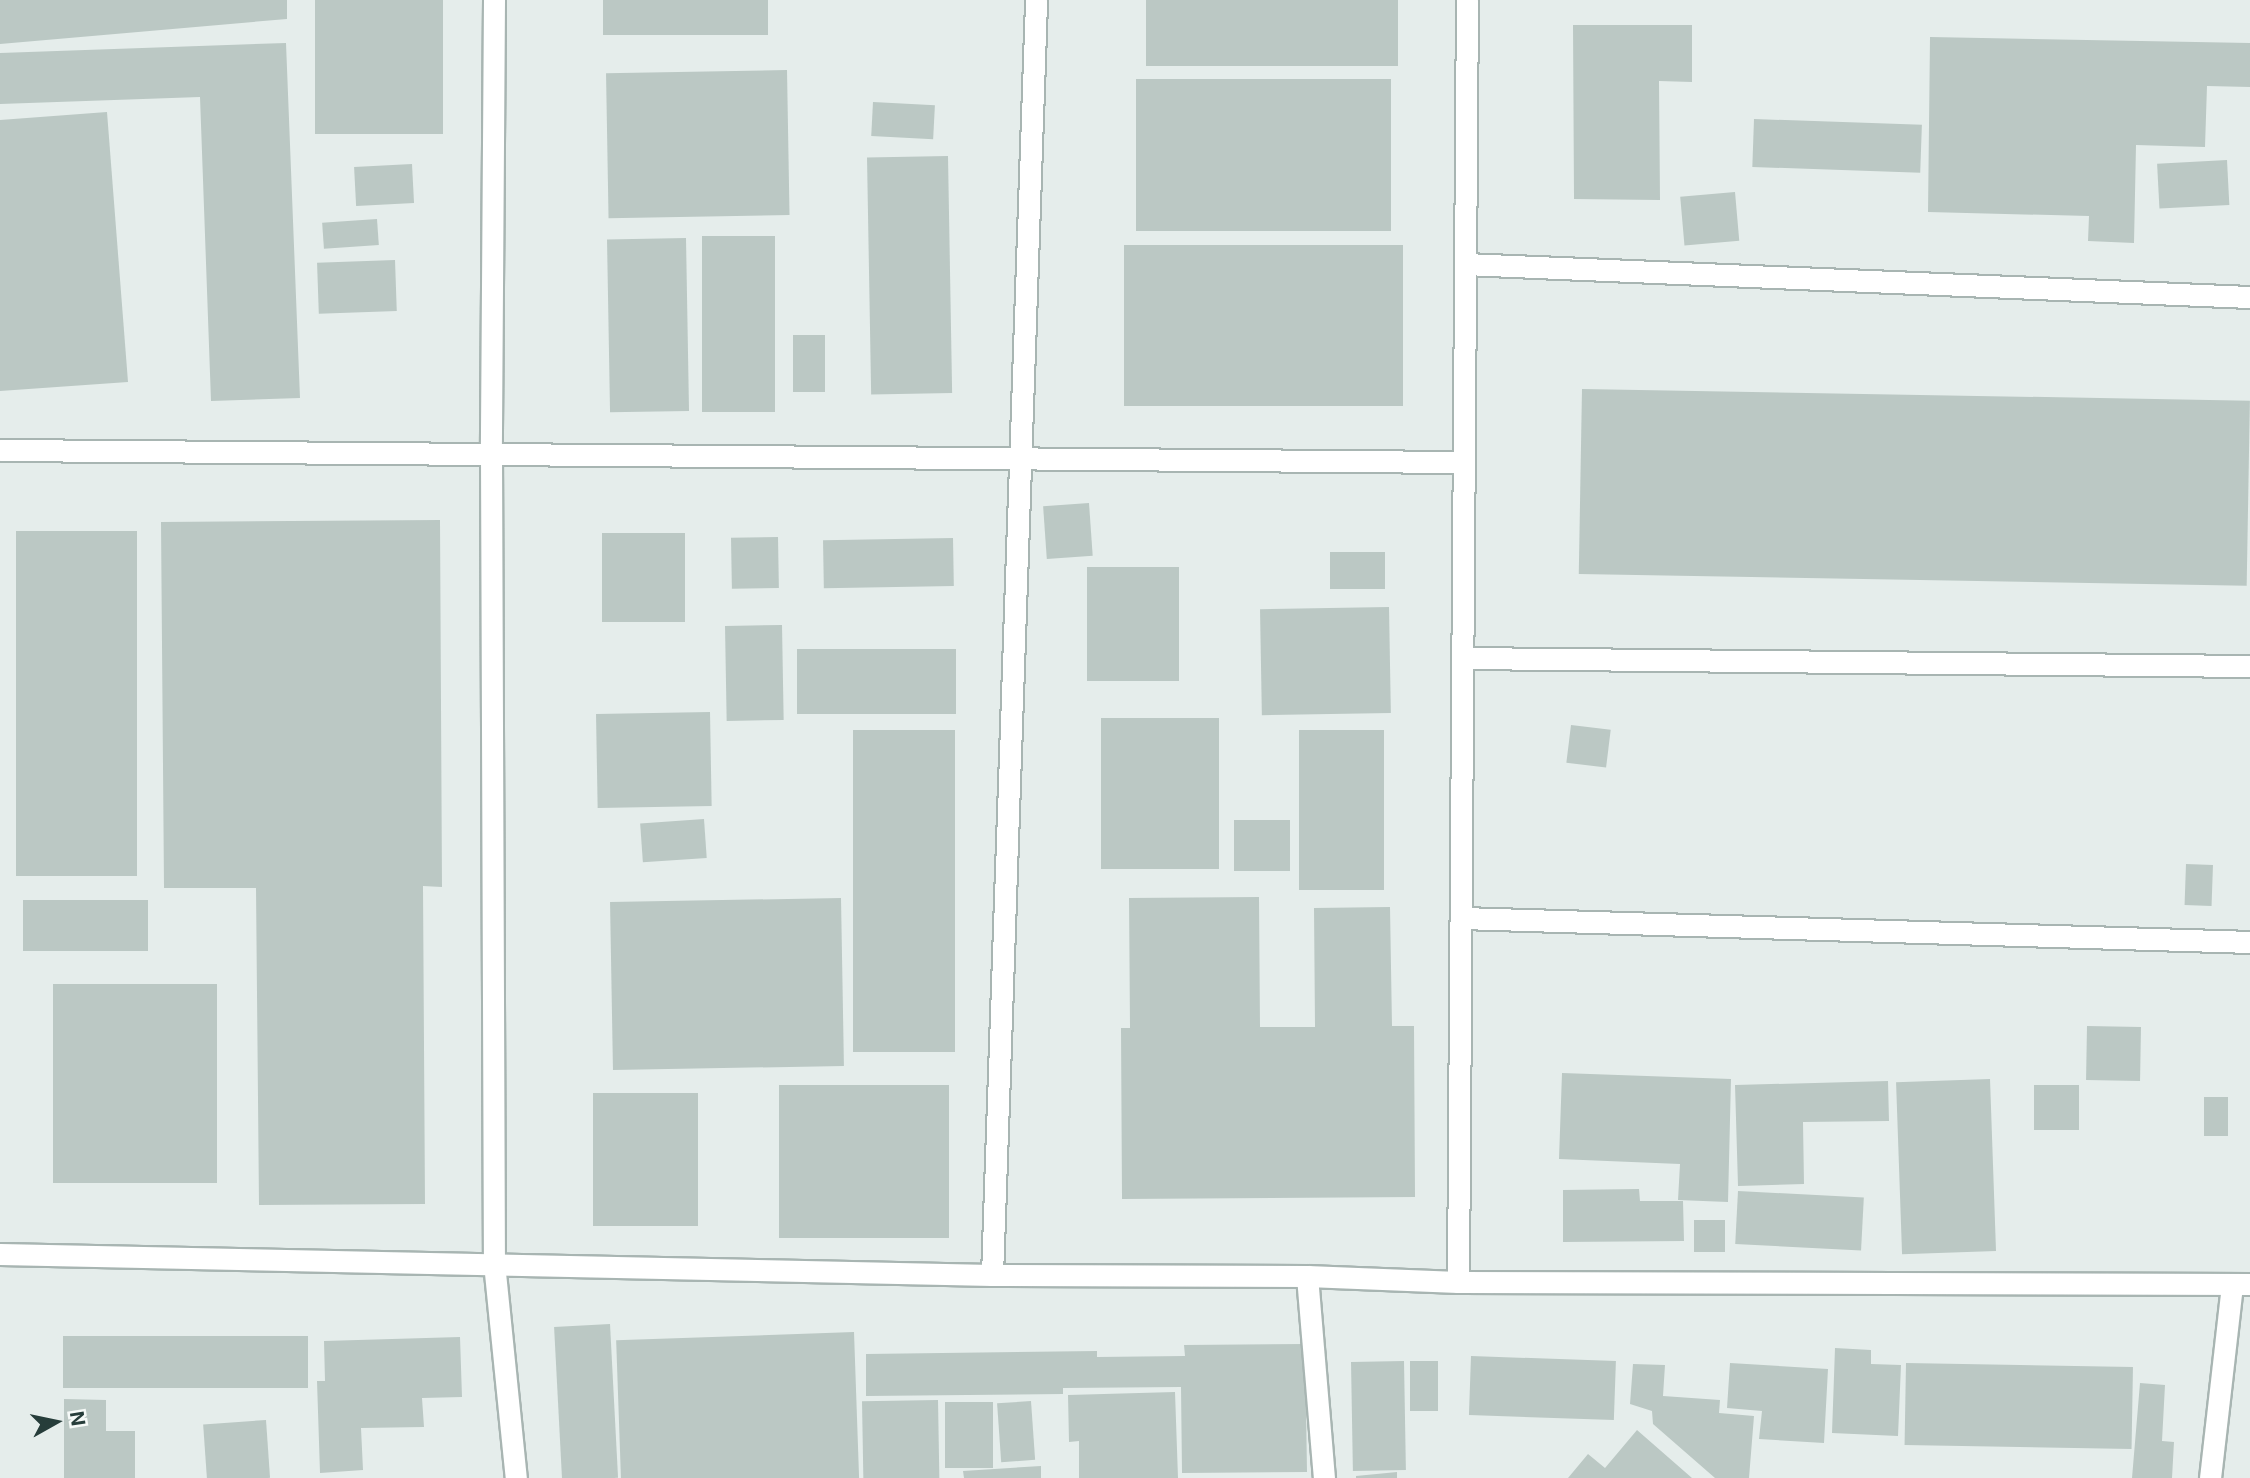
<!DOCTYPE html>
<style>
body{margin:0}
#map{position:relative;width:2250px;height:1478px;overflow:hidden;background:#e5edeb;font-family:Inter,sans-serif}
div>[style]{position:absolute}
.building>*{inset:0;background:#bbc8c4;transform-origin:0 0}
.roads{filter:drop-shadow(2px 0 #a8b5b2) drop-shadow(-2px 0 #a8b5b2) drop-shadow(0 2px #a8b5b2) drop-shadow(0 -2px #a8b5b2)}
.lane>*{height:21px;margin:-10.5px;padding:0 10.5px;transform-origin:10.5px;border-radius:10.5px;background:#fff}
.street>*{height:21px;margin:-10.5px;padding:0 10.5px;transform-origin:10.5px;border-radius:10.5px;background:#fff}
span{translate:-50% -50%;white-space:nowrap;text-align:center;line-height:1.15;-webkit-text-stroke:5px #f6faf8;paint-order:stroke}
.north{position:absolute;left:21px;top:1387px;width:70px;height:70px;-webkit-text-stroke:5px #f6faf8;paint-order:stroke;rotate:81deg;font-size:19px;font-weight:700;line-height:28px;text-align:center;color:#263d3a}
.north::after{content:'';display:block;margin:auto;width:24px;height:32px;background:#263d3a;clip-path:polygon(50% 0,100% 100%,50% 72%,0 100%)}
</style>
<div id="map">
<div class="building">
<div style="clip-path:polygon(0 0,287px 0,287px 19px,0 44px)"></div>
<div style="left:315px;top:0;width:128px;height:134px"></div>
<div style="left:603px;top:0;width:165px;height:35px"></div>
<div style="left:1146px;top:0;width:252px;height:66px"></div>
<div style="clip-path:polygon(1573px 25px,1692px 25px,1692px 82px,1659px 81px,1660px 200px,1574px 199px)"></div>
<div style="clip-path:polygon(1930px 37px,2250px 43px,2250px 87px,2207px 86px,2205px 147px,2136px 145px,2134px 243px,2088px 241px,2089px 216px,1928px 212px)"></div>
<div style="clip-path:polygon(286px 43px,300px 398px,211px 401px,200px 97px,0 104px,0 53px)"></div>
<div style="left:787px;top:70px;width:145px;height:181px;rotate:89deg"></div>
<div style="left:1391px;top:79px;width:152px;height:255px;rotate:90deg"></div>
<div style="left:873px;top:102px;width:62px;height:34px;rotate:3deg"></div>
<div style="clip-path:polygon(107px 112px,128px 382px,0 391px,0 120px)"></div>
<div style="left:1754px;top:119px;width:168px;height:48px;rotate:2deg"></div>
<div style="left:948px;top:156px;width:237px;height:81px;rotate:89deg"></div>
<div style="left:2227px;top:160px;width:45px;height:70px;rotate:87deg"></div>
<div style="left:412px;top:164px;width:39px;height:58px;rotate:87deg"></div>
<div style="left:1735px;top:192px;width:49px;height:55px;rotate:85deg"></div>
<div style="left:377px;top:219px;width:26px;height:55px;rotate:86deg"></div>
<div style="left:702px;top:236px;width:73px;height:176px"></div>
<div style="left:686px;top:238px;width:173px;height:79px;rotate:89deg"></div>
<div style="left:1403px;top:245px;width:161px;height:279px;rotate:90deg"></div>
<div style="left:395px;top:260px;width:51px;height:78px;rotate:88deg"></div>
<div style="left:793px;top:335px;width:32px;height:57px"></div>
<div style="left:1582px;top:389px;width:668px;height:185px;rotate:1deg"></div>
<div style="left:1089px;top:503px;width:53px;height:46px;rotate:86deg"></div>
<div style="clip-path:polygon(440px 520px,442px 887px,423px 886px,425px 1204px,259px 1205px,256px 888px,164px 888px,161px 522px)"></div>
<div style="left:137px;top:531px;width:345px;height:121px;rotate:90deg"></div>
<div style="left:602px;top:533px;width:83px;height:89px"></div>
<div style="left:778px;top:537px;width:51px;height:47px;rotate:89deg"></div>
<div style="left:953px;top:538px;width:48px;height:130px;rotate:89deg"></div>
<div style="left:1330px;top:552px;width:55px;height:37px"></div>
<div style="left:1087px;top:567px;width:92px;height:114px"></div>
<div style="left:1389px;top:607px;width:106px;height:129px;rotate:89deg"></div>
<div style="left:782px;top:625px;width:95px;height:57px;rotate:89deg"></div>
<div style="left:797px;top:649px;width:159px;height:65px"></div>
<div style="left:710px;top:712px;width:94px;height:114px;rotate:89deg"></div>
<div style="left:1101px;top:718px;width:118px;height:151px"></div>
<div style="left:1571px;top:725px;width:40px;height:38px;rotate:7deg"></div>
<div style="left:853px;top:730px;width:102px;height:322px"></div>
<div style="left:1299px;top:730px;width:85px;height:160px"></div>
<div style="left:704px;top:819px;width:39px;height:64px;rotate:86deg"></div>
<div style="left:1234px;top:820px;width:56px;height:51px"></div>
<div style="left:2186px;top:864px;width:27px;height:41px;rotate:2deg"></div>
<div style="clip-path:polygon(1259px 897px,1260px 1027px,1315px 1027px,1314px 908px,1390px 907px,1392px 1026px,1414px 1026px,1415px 1197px,1122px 1199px,1121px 1028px,1130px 1028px,1129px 898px)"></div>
<div style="left:841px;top:898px;width:168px;height:231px;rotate:89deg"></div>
<div style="left:148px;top:900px;width:51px;height:125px;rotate:90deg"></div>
<div style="left:217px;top:984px;width:199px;height:164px;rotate:90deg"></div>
<div style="left:2087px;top:1026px;width:54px;height:54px;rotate:1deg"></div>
<div style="clip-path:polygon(1562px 1073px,1731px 1079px,1728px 1202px,1678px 1200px,1680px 1164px,1559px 1159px)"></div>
<div style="left:1990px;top:1079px;width:172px;height:94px;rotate:88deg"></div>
<div style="clip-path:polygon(1888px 1081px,1889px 1121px,1803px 1122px,1804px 1184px,1738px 1186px,1735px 1085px)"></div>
<div style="left:949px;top:1085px;width:153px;height:170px;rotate:90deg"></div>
<div style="left:2034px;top:1085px;width:45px;height:45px"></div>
<div style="left:698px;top:1093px;width:133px;height:105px;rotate:90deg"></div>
<div style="left:2204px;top:1097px;width:24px;height:39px"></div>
<div style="clip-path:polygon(1639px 1189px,1640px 1201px,1683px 1201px,1684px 1241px,1563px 1242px,1563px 1190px)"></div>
<div style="left:1738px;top:1191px;width:126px;height:53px;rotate:3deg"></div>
<div style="left:1694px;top:1220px;width:31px;height:32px"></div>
<div style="left:610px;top:1324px;width:154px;height:56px;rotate:87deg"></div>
<div style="left:854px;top:1332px;width:146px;height:238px;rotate:88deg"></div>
<div style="left:63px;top:1336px;width:245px;height:52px"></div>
<div style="clip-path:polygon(460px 1337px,462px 1397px,422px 1398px,424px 1427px,361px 1428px,363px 1470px,320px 1473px,317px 1381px,325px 1381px,324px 1341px)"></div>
<div style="clip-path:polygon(1305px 1344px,1307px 1472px,1182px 1473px,1181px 1387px,1063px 1388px,1063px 1394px,866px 1396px,866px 1354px,1097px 1351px,1097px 1357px,1185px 1356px,1184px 1345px)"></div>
<div style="clip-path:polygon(1835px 1348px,1871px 1350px,1871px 1364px,1901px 1365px,1898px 1436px,1832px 1433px)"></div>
<div style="left:1471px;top:1356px;width:145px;height:59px;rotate:2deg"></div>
<div style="left:1404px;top:1361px;width:109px;height:53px;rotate:89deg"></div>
<div style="left:1410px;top:1361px;width:28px;height:50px"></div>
<div style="clip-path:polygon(1730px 1363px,1828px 1369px,1824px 1443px,1759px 1439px,1762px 1411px,1727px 1408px)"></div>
<div style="left:1906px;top:1363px;width:227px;height:82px;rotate:1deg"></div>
<div style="clip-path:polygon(1633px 1364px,1665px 1365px,1663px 1396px,1720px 1400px,1719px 1413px,1754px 1416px,1749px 1478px,1715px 1478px,1653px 1424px,1652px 1411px,1630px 1404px)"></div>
<div style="clip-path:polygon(2140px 1383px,2165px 1385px,2162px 1441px,2174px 1442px,2172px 1478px,2132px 1478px)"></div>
<div style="clip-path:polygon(1175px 1392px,1178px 1478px,1079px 1478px,1079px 1441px,1069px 1442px,1068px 1395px)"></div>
<div style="clip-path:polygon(64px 1399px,106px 1400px,106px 1431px,135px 1431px,135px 1478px,64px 1478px)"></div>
<div style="left:938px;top:1400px;width:78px;height:76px;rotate:89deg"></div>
<div style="left:1031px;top:1401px;width:59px;height:34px;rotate:86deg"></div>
<div style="left:945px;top:1402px;width:48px;height:66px"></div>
<div style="left:266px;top:1420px;width:58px;height:63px;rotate:86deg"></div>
<div style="clip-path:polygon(1637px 1430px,1692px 1478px,1568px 1478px,1588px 1454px,1605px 1468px)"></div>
<div style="clip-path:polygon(1041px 1466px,1041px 1478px,964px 1478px,963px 1471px)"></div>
<div style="clip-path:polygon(1397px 1472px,1397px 1478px,1356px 1478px,1356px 1476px)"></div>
</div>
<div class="roads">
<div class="lane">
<div style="left:494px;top:0;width:454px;rotate:90.4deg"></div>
<div style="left:491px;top:454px;width:809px;rotate:89.79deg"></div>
<div style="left:1465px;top:264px;width:786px;rotate:2.41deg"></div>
<div style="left:0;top:450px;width:1464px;rotate:0.47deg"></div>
<div style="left:1462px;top:658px;width:788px;rotate:0.58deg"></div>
<div style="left:1461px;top:918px;width:789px;rotate:1.74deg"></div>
<div style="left:992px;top:1275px;width:1276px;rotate:-88.02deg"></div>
<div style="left:1458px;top:1282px;width:1282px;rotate:-89.6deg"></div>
</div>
<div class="street">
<div style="left:0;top:1254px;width:992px;rotate:1.21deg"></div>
<div style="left:992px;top:1275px;width:315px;rotate:0.2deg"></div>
<div style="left:1307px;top:1276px;width:151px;rotate:2.3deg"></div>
<div style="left:1458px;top:1282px;width:792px;rotate:0.14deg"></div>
<div style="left:494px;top:1263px;width:216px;rotate:84.2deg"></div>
<div style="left:1307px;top:1276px;width:203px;rotate:85.2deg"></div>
<div style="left:2210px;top:1478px;width:195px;rotate:-83.5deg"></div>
</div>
</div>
<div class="north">N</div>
</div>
